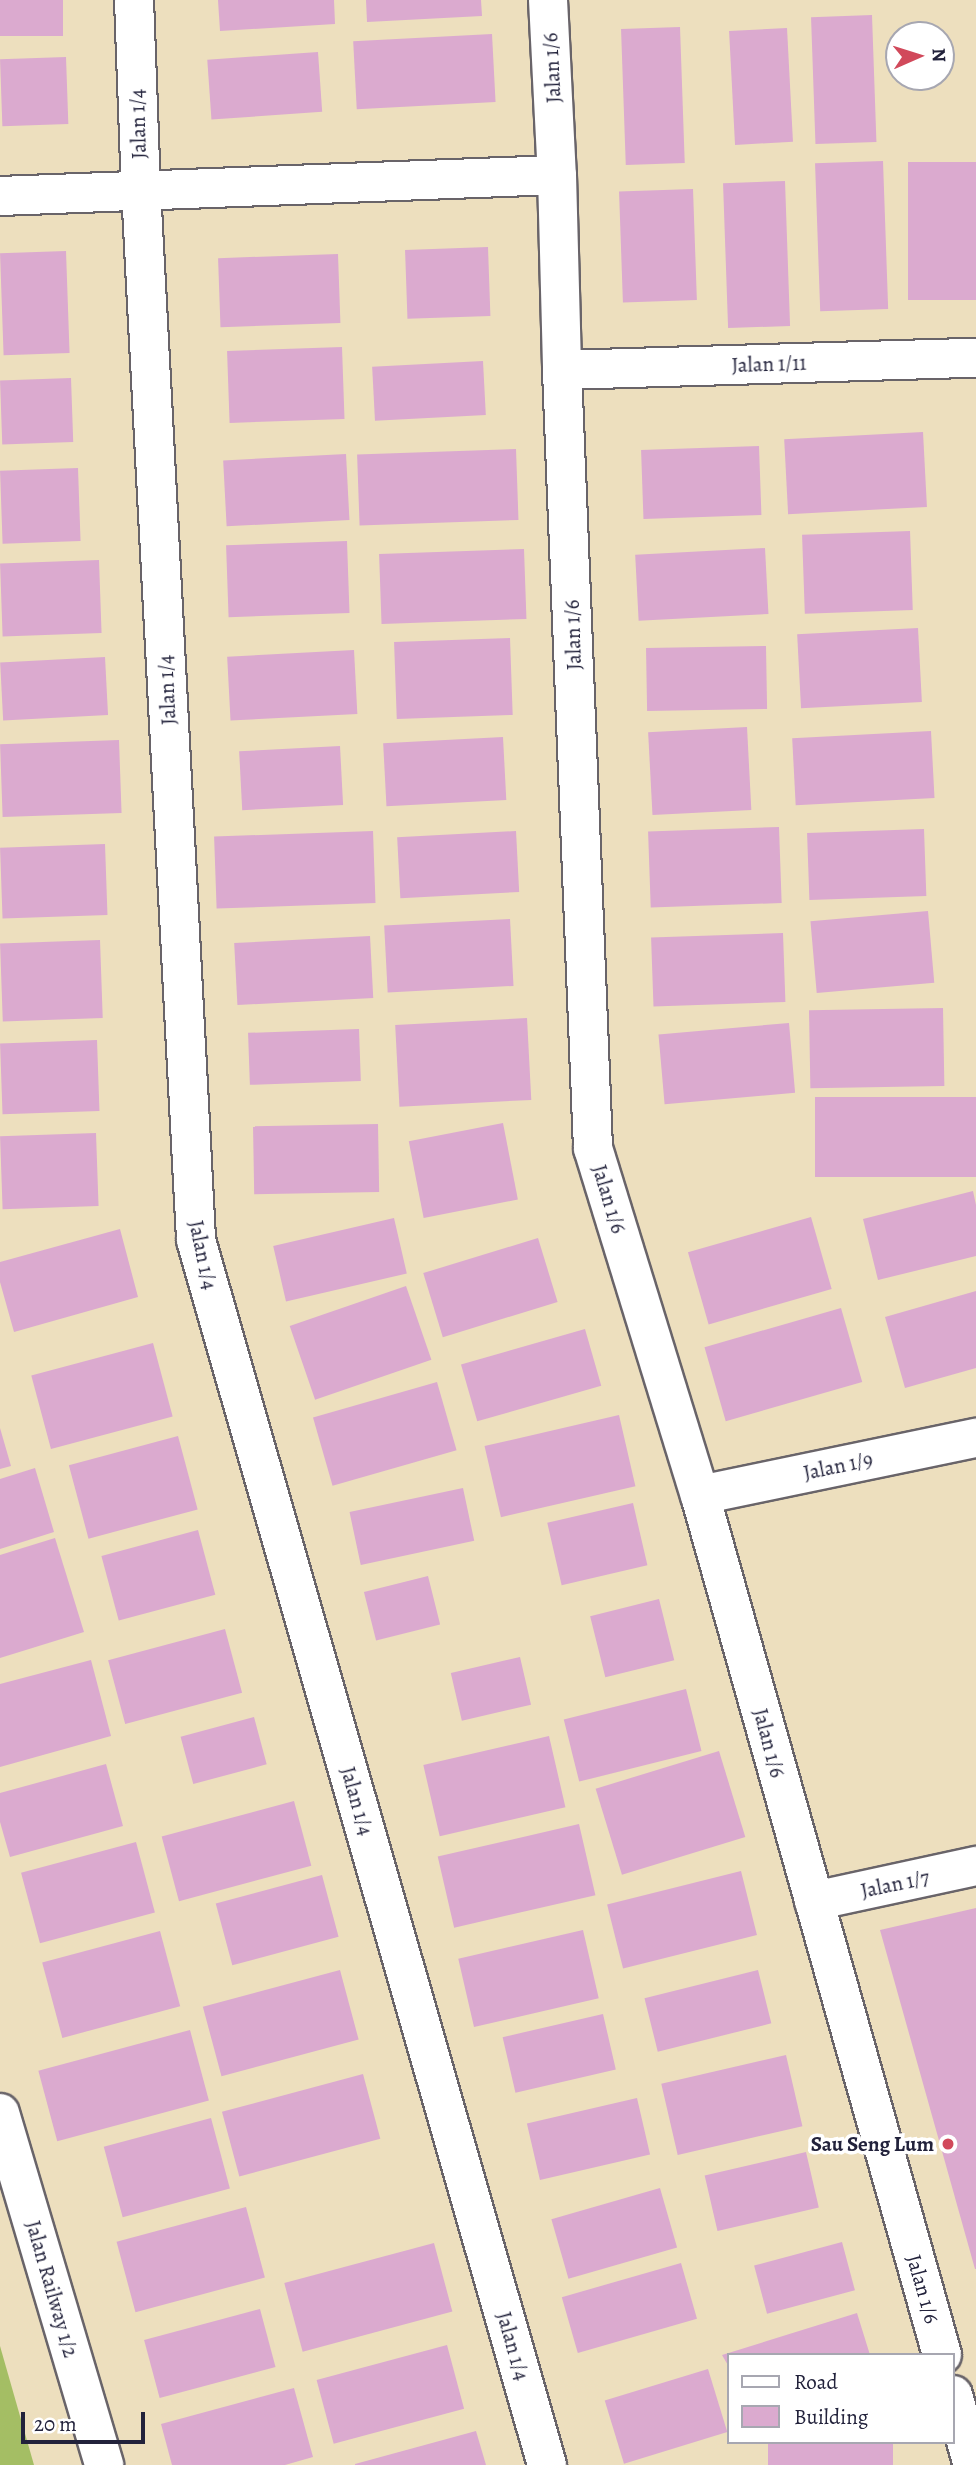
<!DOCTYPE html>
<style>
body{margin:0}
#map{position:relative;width:976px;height:2465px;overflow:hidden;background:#eddfbe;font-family:Alegreya,serif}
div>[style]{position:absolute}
.green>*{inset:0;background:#a4be64}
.building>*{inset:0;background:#dbaacf;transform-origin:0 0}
.roads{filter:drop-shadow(2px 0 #696469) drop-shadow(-2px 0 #696469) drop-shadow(0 2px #696469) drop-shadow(0 -2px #696469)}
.minor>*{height:38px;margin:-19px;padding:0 19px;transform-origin:19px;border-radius:19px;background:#fff}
.dots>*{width:19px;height:19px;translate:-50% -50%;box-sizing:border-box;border:4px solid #fff;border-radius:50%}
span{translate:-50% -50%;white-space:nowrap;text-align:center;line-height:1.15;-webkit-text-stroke:7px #fff;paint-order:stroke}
.street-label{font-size:21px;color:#22223b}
.poi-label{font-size:21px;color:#22223b;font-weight:700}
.right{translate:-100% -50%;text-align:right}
.legend{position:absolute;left:727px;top:2353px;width:228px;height:91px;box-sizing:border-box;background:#fff;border:2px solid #a7a7b1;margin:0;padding:9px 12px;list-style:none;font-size:21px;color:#22223b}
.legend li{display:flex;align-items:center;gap:14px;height:35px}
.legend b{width:35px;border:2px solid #a7a7b1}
.north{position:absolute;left:885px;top:21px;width:70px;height:70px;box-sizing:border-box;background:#fff;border:2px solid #a7a7b1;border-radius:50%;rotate:87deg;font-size:19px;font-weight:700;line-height:28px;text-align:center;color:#22223b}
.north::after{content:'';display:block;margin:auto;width:24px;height:32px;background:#d1495b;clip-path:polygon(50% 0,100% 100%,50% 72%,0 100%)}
.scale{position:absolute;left:21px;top:2412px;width:124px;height:32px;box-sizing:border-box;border:4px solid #22223b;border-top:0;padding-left:9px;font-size:21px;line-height:24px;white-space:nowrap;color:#22223b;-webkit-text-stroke:5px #fff;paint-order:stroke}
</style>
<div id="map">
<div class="green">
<div style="clip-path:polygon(0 2346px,34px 2465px,0 2465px)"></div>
</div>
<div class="building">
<div style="left:0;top:0;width:63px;height:36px"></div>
<div style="clip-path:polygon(218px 0,334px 0,335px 24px,220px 31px)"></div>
<div style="clip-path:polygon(366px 0,481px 0,482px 16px,367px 22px)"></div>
<div style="left:872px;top:15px;width:127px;height:61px;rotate:88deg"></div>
<div style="left:680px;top:27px;width:136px;height:59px;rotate:88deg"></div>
<div style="left:787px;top:28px;width:114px;height:58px;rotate:87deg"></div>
<div style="left:492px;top:34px;width:68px;height:139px;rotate:87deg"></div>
<div style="left:318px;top:52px;width:60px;height:111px;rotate:86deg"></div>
<div style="left:66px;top:57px;width:67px;height:66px;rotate:88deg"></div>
<div style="left:883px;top:161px;width:148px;height:68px;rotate:88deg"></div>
<div style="left:976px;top:162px;width:138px;height:68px;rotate:90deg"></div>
<div style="left:785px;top:181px;width:145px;height:62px;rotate:88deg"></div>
<div style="left:693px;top:189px;width:111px;height:74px;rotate:88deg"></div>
<div style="left:488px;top:247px;width:69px;height:83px;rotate:88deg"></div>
<div style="left:66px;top:251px;width:102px;height:66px;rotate:88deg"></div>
<div style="left:338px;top:254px;width:69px;height:120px;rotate:88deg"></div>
<div style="left:342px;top:347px;width:72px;height:115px;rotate:88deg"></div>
<div style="left:483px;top:361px;width:54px;height:111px;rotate:87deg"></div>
<div style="left:71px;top:378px;width:64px;height:71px;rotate:88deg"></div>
<div style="left:923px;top:432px;width:75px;height:139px;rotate:87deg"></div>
<div style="left:759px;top:446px;width:69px;height:118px;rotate:88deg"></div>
<div style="left:516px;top:449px;width:71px;height:159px;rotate:88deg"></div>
<div style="left:346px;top:454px;width:66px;height:123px;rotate:87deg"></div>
<div style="left:78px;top:468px;width:73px;height:78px;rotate:88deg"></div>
<div style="left:910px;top:531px;width:79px;height:108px;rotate:88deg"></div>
<div style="left:347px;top:541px;width:72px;height:121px;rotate:88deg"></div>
<div style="left:765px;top:548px;width:66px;height:130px;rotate:87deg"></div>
<div style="left:524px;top:549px;width:70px;height:145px;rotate:88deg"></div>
<div style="left:99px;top:560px;width:73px;height:99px;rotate:88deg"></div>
<div style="left:918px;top:628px;width:74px;height:121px;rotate:87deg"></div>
<div style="left:510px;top:638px;width:77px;height:116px;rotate:88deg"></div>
<div style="left:766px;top:646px;width:63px;height:120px;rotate:89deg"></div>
<div style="left:354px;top:650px;width:64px;height:127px;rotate:87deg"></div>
<div style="left:105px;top:657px;width:58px;height:105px;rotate:87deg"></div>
<div style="left:747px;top:727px;width:83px;height:99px;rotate:87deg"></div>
<div style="left:931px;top:731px;width:67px;height:139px;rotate:87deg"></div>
<div style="left:503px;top:737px;width:63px;height:120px;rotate:87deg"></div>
<div style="left:119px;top:740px;width:73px;height:119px;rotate:88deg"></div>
<div style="left:340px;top:746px;width:59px;height:101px;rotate:87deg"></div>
<div style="left:779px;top:827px;width:76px;height:131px;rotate:88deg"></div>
<div style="left:924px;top:829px;width:67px;height:117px;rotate:88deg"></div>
<div style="left:373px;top:831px;width:72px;height:159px;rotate:88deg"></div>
<div style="left:516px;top:831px;width:61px;height:119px;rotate:87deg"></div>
<div style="left:105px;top:844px;width:71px;height:105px;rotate:88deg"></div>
<div style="left:928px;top:911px;width:72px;height:118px;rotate:85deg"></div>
<div style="left:510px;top:919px;width:67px;height:126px;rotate:87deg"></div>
<div style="left:783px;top:933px;width:69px;height:132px;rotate:88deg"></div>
<div style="left:370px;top:936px;width:62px;height:136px;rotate:87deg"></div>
<div style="left:100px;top:940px;width:78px;height:100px;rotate:88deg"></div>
<div style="left:943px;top:1008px;width:78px;height:134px;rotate:89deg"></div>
<div style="left:527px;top:1018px;width:82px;height:132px;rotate:87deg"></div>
<div style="left:789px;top:1023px;width:70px;height:131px;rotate:85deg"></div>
<div style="left:359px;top:1029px;width:52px;height:111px;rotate:88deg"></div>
<div style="left:97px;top:1040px;width:71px;height:97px;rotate:88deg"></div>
<div style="left:976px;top:1097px;width:80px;height:161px;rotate:90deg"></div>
<div style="left:503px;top:1123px;width:78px;height:96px;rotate:79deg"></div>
<div style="left:378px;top:1124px;width:68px;height:125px;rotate:89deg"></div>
<div style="left:96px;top:1133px;width:73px;height:96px;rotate:88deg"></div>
<div style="clip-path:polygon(973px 1191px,976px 1205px,976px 1256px,878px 1280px,863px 1219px)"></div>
<div style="left:811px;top:1217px;width:75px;height:128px;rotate:74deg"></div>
<div style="left:394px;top:1218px;width:57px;height:124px;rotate:77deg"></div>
<div style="clip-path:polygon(120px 1229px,138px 1297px,14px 1332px,0 1282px,0 1262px)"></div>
<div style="left:538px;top:1238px;width:67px;height:120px;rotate:73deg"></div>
<div style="left:406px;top:1286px;width:78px;height:123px;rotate:71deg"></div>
<div style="clip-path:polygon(976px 1291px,976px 1368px,905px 1388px,885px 1317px)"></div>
<div style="left:841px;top:1308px;width:77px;height:142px;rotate:74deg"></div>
<div style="left:585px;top:1329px;width:59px;height:129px;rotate:74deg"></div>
<div style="left:153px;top:1343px;width:76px;height:126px;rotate:75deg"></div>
<div style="left:437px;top:1382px;width:71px;height:129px;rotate:74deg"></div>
<div style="left:619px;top:1415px;width:73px;height:138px;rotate:77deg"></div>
<div style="clip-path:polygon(0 1428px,11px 1466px,0 1469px)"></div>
<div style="left:178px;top:1436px;width:76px;height:113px;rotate:75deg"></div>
<div style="clip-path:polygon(35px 1468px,54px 1532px,0 1549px,0 1479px)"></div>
<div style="left:463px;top:1488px;width:54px;height:116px;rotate:78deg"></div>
<div style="left:633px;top:1503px;width:64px;height:88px;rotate:77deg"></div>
<div style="left:198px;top:1530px;width:67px;height:100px;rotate:75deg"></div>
<div style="clip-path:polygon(55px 1538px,84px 1632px,0 1658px,0 1555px)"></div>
<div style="left:428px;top:1576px;width:50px;height:66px;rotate:76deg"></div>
<div style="left:659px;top:1599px;width:63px;height:71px;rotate:76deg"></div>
<div style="left:225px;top:1629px;width:66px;height:121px;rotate:75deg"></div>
<div style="left:520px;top:1657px;width:49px;height:71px;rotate:77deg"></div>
<div style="clip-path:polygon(91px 1660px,111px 1736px,0 1767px,0 1684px)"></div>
<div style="left:686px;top:1689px;width:64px;height:126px;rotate:76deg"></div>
<div style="left:254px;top:1717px;width:49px;height:76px;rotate:75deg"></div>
<div style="left:549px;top:1736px;width:73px;height:129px;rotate:77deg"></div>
<div style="left:719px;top:1751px;width:90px;height:129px;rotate:73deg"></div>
<div style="clip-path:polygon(106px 1764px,123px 1826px,10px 1857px,0 1822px,0 1793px)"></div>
<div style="left:294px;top:1801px;width:67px;height:137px;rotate:75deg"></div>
<div style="left:579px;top:1824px;width:73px;height:145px;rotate:77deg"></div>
<div style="left:136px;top:1842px;width:73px;height:119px;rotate:75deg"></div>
<div style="left:741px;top:1871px;width:66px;height:138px;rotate:76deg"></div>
<div style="left:322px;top:1875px;width:64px;height:110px;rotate:75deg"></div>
<div style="clip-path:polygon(976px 1908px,976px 2269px,975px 2269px,880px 1930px)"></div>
<div style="left:583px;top:1930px;width:70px;height:128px;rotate:77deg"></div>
<div style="left:160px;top:1931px;width:78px;height:122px;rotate:75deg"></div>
<div style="left:340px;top:1970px;width:72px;height:142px;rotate:75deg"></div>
<div style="left:758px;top:1970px;width:55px;height:117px;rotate:76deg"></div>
<div style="left:603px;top:2014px;width:57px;height:103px;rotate:77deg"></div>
<div style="left:190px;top:2030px;width:73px;height:157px;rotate:75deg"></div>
<div style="left:786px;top:2055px;width:73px;height:128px;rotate:77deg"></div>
<div style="left:363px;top:2074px;width:67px;height:146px;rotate:75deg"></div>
<div style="left:637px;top:2098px;width:58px;height:113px;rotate:77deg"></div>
<div style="left:211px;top:2118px;width:73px;height:111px;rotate:75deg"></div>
<div style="left:806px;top:2152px;width:57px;height:104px;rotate:77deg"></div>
<div style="left:660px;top:2188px;width:62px;height:113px;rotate:74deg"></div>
<div style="left:246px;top:2207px;width:73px;height:134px;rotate:75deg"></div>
<div style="left:842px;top:2242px;width:50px;height:91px;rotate:75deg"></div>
<div style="left:434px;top:2243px;width:71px;height:155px;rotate:75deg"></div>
<div style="left:681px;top:2263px;width:58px;height:124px;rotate:74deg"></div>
<div style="left:260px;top:2309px;width:60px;height:120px;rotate:75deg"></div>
<div style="clip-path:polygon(857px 2313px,870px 2355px,729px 2355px,729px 2367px,722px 2355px)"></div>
<div style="left:447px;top:2345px;width:66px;height:135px;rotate:75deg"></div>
<div style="left:708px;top:2369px;width:66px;height:108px;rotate:73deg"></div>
<div style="clip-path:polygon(294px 2388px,313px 2457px,285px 2465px,172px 2465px,161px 2424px)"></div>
<div style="clip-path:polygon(476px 2431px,486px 2465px,355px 2465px,355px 2464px)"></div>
<div style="left:768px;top:2442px;width:125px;height:24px"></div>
</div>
<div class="roads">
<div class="minor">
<div style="left:134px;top:0;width:189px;rotate:87.9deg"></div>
<div style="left:141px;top:189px;width:1052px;rotate:87deg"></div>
<div style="left:196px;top:1240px;width:1274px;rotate:74.01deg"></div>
<div style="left:548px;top:0;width:175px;rotate:87.1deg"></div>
<div style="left:557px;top:175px;width:195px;rotate:88.5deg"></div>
<div style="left:562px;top:370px;width:779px;rotate:87.72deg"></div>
<div style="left:593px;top:1148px;width:363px;rotate:72.9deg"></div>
<div style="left:700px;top:1495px;width:893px;rotate:74.28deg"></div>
<div style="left:0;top:196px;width:557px;rotate:-2.16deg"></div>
<div style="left:562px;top:370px;width:414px;rotate:-1.7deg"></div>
<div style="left:700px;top:1495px;width:282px;rotate:-11.7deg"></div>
<div style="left:814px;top:1901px;width:166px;rotate:-12.2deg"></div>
<div style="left:0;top:2113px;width:367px;rotate:73.5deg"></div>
<div style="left:953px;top:2395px;width:73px;rotate:74.1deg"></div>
</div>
</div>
<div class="dots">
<div style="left:948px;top:2144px;background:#d1495b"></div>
</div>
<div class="street-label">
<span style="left:552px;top:68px;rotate:-93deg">Jalan 1/6</span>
<span style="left:138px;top:124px;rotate:-92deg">Jalan 1/4</span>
<span style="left:769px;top:364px;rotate:-2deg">Jalan 1/11</span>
<span style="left:573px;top:635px;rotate:-92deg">Jalan 1/6</span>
<span style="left:167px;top:690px;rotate:-93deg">Jalan 1/4</span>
<span style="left:609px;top:1199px;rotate:73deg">Jalan 1/6</span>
<span style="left:203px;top:1255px;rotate:78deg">Jalan 1/4</span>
<span style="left:838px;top:1466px;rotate:-12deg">Jalan 1/9</span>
<span style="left:769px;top:1743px;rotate:75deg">Jalan 1/6</span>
<span style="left:357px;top:1801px;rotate:74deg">Jalan 1/4</span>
<span style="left:895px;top:1884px;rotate:-12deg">Jalan 1/7</span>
<span style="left:52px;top:2289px;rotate:74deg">Jalan Railway 1/2</span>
<span style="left:923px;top:2289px;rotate:74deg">Jalan 1/6</span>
<span style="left:513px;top:2346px;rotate:74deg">Jalan 1/4</span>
</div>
<div class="poi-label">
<span class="right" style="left:934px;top:2144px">Sau Seng Lum</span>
</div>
<ul class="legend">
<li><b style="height:9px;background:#fff"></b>Road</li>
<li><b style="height:19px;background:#dbaacf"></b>Building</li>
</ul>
<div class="north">N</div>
<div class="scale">20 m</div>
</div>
